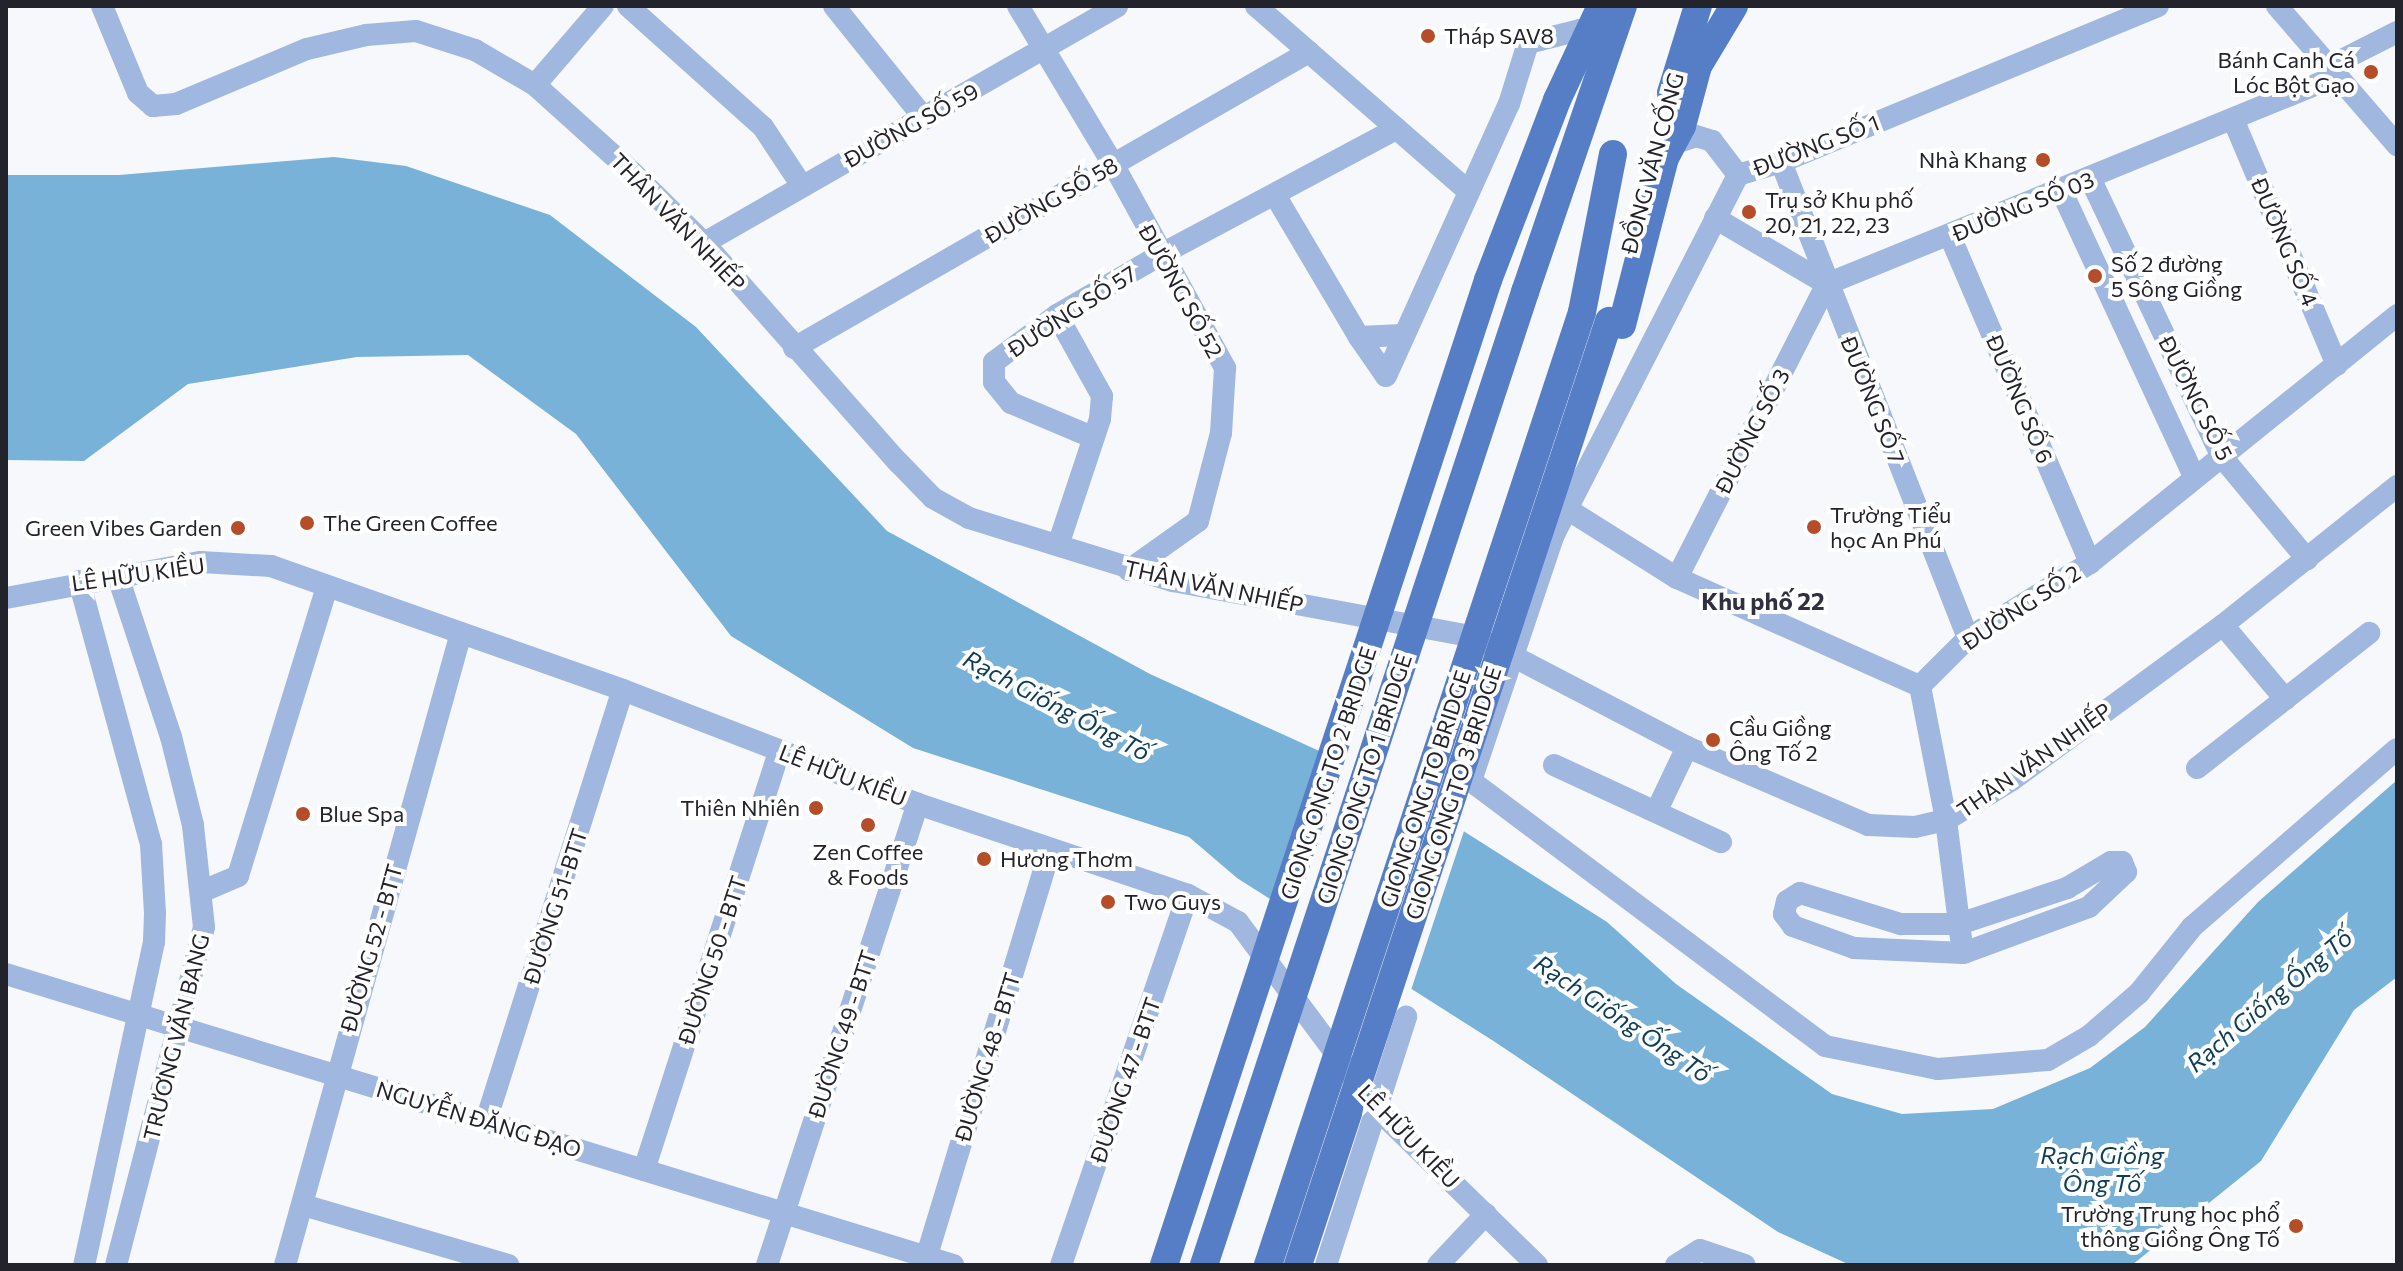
<!DOCTYPE html>
<meta charset="utf-8">
<style>
body{margin:0}
#map{position:relative;width:2403px;height:1271px;overflow:hidden;background:#f7f8fc;font-family:Commissioner,sans-serif}
div>[style]{position:absolute}
.water>*{inset:0;background:#79b2d8}
.pier>*{inset:0;background:#f7f8fc}
.minor>*{height:22px;margin:-11px;padding:0 11px;transform-origin:11px;border-radius:11px;background:#a0b7e0}
.major>*{height:28px;margin:-14px;padding:0 14px;transform-origin:14px;border-radius:14px;background:#567ec7}
.major-bridge>*{height:28px;margin:-14px;padding:0 14px;transform-origin:14px;border-radius:14px;background:#567ec7}
.dots>*{width:22px;height:22px;translate:-50% -50%;box-sizing:border-box;border:4px solid #fff;border-radius:50%}
span{translate:-50% -50%;white-space:nowrap;text-align:center;line-height:1.15;-webkit-text-stroke:8px #fff;paint-order:stroke}
.poi-label{font-size:22px;color:#23232b}
.left{translate:0 -50%;text-align:left}
.right{translate:-100% -50%;text-align:right}
.street-label{font-size:22px;color:#23232b}
.neighbourhood-label{font-size:24px;color:#303040;font-weight:700}
.water-label{font-size:24px;color:#0e3d57;font-style:italic}
.frame{position:absolute;inset:0;border:8px solid #23232b;pointer-events:none}
</style>
<div id="map">
<div class="water">
<div style="clip-path:polygon(334px 157px,406px 166px,550px 215px,696px 327px,887px 531px,1150px 674px,1383px 780px,1607px 922px,1676px 984px,1832px 1094px,1902px 1114px,1993px 1109px,2090px 1068px,2145px 1027px,2258px 902px,2397px 780px,2397px 977px,2354px 1010px,2261px 1161px,2132px 1265px,1850px 1265px,1778px 1232px,1495px 1042px,1237px 878px,1189px 837px,913px 748px,731px 636px,576px 434px,468px 355px,357px 357px,188px 384px,84px 461px,6px 460px,6px 175px,119px 175px)"></div>
</div>
<div class="pier">
<div style="clip-path:polygon(1321px 744px,1385px 777px,1465px 828px,1410px 993px,1270px 903px)"></div>
</div>
<div class="minor">
<div style="left:102px;top:6px;width:94px;rotate:67.5deg"></div>
<div style="left:138px;top:93px;width:20px;rotate:41deg"></div>
<div style="left:153px;top:106px;width:23px;rotate:-5deg"></div>
<div style="left:176px;top:104px;width:142px;rotate:-22.8deg"></div>
<div style="left:307px;top:49px;width:61px;rotate:-13.3deg"></div>
<div style="left:366px;top:35px;width:50px;rotate:-4.6deg"></div>
<div style="left:416px;top:31px;width:62px;rotate:17.9deg"></div>
<div style="left:475px;top:50px;width:69px;rotate:30.3deg"></div>
<div style="left:535px;top:85px;width:133px;rotate:42deg"></div>
<div style="left:634px;top:174px;width:98px;rotate:44.6deg"></div>
<div style="left:704px;top:243px;width:293px;rotate:48.5deg"></div>
<div style="left:898px;top:462px;width:50px;rotate:45.8deg"></div>
<div style="left:933px;top:498px;width:41px;rotate:29.1deg"></div>
<div style="left:969px;top:518px;width:214px;rotate:17.2deg"></div>
<div style="left:1173px;top:581px;width:308px;rotate:10.5deg"></div>
<div style="left:1476px;top:637px;width:238px;rotate:27.5deg"></div>
<div style="left:1687px;top:747px;width:197px;rotate:23.3deg"></div>
<div style="left:1868px;top:825px;width:47px;rotate:2.4deg"></div>
<div style="left:1915px;top:827px;width:32px;rotate:-13deg"></div>
<div style="left:1946px;top:820px;width:77px;rotate:-31.2deg"></div>
<div style="left:2012px;top:780px;width:262px;rotate:-36.3deg"></div>
<div style="left:2223px;top:625px;width:223px;rotate:-38.6deg"></div>
<div style="left:628px;top:6px;width:181px;rotate:41.9deg"></div>
<div style="left:763px;top:127px;width:71px;rotate:56.5deg"></div>
<div style="left:834px;top:6px;width:145px;rotate:51.2deg"></div>
<div style="left:1018px;top:6px;width:184px;rotate:59deg"></div>
<div style="left:1113px;top:164px;width:233px;rotate:61.2deg"></div>
<div style="left:1225px;top:368px;width:65px;rotate:93.5deg"></div>
<div style="left:1221px;top:433px;width:91px;rotate:104.6deg"></div>
<div style="left:1198px;top:521px;width:85px;rotate:144.6deg"></div>
<div style="left:1256px;top:6px;width:281px;rotate:41.1deg"></div>
<div style="left:2158px;top:6px;width:408px;rotate:157.5deg"></div>
<div style="left:1781px;top:162px;width:45px;rotate:163.2deg"></div>
<div style="left:1738px;top:175px;width:403px;rotate:117.1deg"></div>
<div style="left:1554px;top:534px;width:261px;rotate:108.6deg"></div>
<div style="left:1471px;top:781px;width:442px;rotate:36.8deg"></div>
<div style="left:1825px;top:1046px;width:115px;rotate:11.5deg"></div>
<div style="left:1938px;top:1069px;width:110px;rotate:-4.7deg"></div>
<div style="left:2048px;top:1060px;width:48px;rotate:-30.3deg"></div>
<div style="left:2089px;top:1036px;width:66px;rotate:-40.7deg"></div>
<div style="left:2139px;top:993px;width:85px;rotate:-51.2deg"></div>
<div style="left:2192px;top:927px;width:271px;rotate:-41deg"></div>
<div style="left:2277px;top:6px;width:184px;rotate:49.2deg"></div>
<div style="left:2330px;top:66px;width:75px;rotate:-26.9deg"></div>
<div style="left:535px;top:85px;width:104px;rotate:-49.3deg"></div>
<div style="left:2233px;top:119px;width:267px;rotate:67.1deg"></div>
<div style="left:1672px;top:144px;width:25px;rotate:-18deg"></div>
<div style="left:1696px;top:136px;width:17px;rotate:17deg"></div>
<div style="left:1712px;top:141px;width:43px;rotate:52.6deg"></div>
<div style="left:1781px;top:162px;width:511px;rotate:68.55deg"></div>
<div style="left:2090px;top:178px;width:309px;rotate:64.7deg"></div>
<div style="left:2222px;top:457px;width:133px;rotate:50.2deg"></div>
<div style="left:2061px;top:190px;width:315px;rotate:65.1deg"></div>
<div style="left:1275px;top:195px;width:165px;rotate:59.4deg"></div>
<div style="left:1359px;top:337px;width:43px;rotate:-2.7deg"></div>
<div style="left:1715px;top:218px;width:130px;rotate:30.5deg"></div>
<div style="left:1827px;top:284px;width:551px;rotate:-22.19deg"></div>
<div style="left:1950px;top:236px;width:356px;rotate:66.8deg"></div>
<div style="left:704px;top:243px;width:476px;rotate:-29.8deg"></div>
<div style="left:1057px;top:315px;width:93px;rotate:60.9deg"></div>
<div style="left:1102px;top:396px;width:23px;rotate:95deg"></div>
<div style="left:1100px;top:419px;width:133px;rotate:108.4deg"></div>
<div style="left:1359px;top:337px;width:47px;rotate:55.3deg"></div>
<div style="left:794px;top:348px;width:594px;rotate:-29.89deg"></div>
<div style="left:1386px;top:376px;width:299px;rotate:-65.7deg"></div>
<div style="left:1509px;top:104px;width:64px;rotate:-72.7deg"></div>
<div style="left:1528px;top:43px;width:54px;rotate:-14deg"></div>
<div style="left:1580px;top:30px;width:10px;rotate:29deg"></div>
<div style="left:1092px;top:437px;width:88px;rotate:-157.2deg"></div>
<div style="left:1011px;top:403px;width:27px;rotate:-129deg"></div>
<div style="left:994px;top:382px;width:20px;rotate:-90deg"></div>
<div style="left:994px;top:362px;width:79px;rotate:-36.7deg"></div>
<div style="left:1057px;top:315px;width:119px;rotate:-30.2deg"></div>
<div style="left:1160px;top:255px;width:268px;rotate:-28.1deg"></div>
<div style="left:1567px;top:509px;width:130px;rotate:32.1deg"></div>
<div style="left:1677px;top:578px;width:266px;rotate:24deg"></div>
<div style="left:1920px;top:686px;width:68px;rotate:-45deg"></div>
<div style="left:1968px;top:638px;width:143px;rotate:-31.6deg"></div>
<div style="left:2090px;top:563px;width:395px;rotate:-38.9deg"></div>
<div style="left:1677px;top:578px;width:330px;rotate:-63deg"></div>
<div style="left:79px;top:581px;width:273px;rotate:74.7deg"></div>
<div style="left:151px;top:844px;width:69px;rotate:86.7deg"></div>
<div style="left:155px;top:913px;width:29px;rotate:92deg"></div>
<div style="left:154px;top:942px;width:330px;rotate:102.2deg"></div>
<div style="left:6px;top:598px;width:198px;rotate:-10.5deg"></div>
<div style="left:201px;top:562px;width:70px;rotate:3.3deg"></div>
<div style="left:271px;top:566px;width:373px;rotate:19.4deg"></div>
<div style="left:623px;top:690px;width:316px;rotate:21.1deg"></div>
<div style="left:918px;top:804px;width:285px;rotate:18.6deg"></div>
<div style="left:1188px;top:895px;width:57px;rotate:28.4deg"></div>
<div style="left:1238px;top:922px;width:232px;rotate:53.4deg"></div>
<div style="left:1376px;top:1108px;width:225px;rotate:44.3deg"></div>
<div style="left:2223px;top:625px;width:97px;rotate:50deg"></div>
<div style="left:1920px;top:686px;width:136px;rotate:79deg"></div>
<div style="left:1946px;top:820px;width:119px;rotate:82.8deg"></div>
<div style="left:1554px;top:765px;width:184px;rotate:24.8deg"></div>
<div style="left:2197px;top:768px;width:219px;rotate:-38.1deg"></div>
<div style="left:1657px;top:810px;width:70px;rotate:-64.5deg"></div>
<div style="left:2111px;top:862px;width:11px"></div>
<div style="left:2122px;top:862px;width:11px;rotate:68deg"></div>
<div style="left:2126px;top:872px;width:51px;rotate:136.6deg"></div>
<div style="left:2089px;top:907px;width:134px;rotate:159.9deg"></div>
<div style="left:1963px;top:953px;width:109px;rotate:-177.4deg"></div>
<div style="left:1854px;top:948px;width:65px;rotate:-160.2deg"></div>
<div style="left:1793px;top:926px;width:15px;rotate:-127deg"></div>
<div style="left:1784px;top:914px;width:13px;rotate:-77deg"></div>
<div style="left:1787px;top:901px;width:15px;rotate:-32deg"></div>
<div style="left:1800px;top:893px;width:106px;rotate:17.1deg"></div>
<div style="left:1901px;top:924px;width:58px"></div>
<div style="left:1959px;top:924px;width:114px;rotate:-18.4deg"></div>
<div style="left:2067px;top:888px;width:51px;rotate:-30.6deg"></div>
<div style="left:203px;top:891px;width:38px;rotate:-23deg"></div>
<div style="left:238px;top:876px;width:303px;rotate:-72.9deg"></div>
<div style="left:6px;top:974px;width:991px;rotate:17.08deg"></div>
<div style="left:486px;top:1121px;width:452px;rotate:-72.4deg"></div>
<div style="left:644px;top:1170px;width:440px;rotate:-72.1deg"></div>
<div style="left:303px;top:1205px;width:214px;rotate:16.3deg"></div>
<div style="left:116px;top:1265px;width:349px;rotate:-75.4deg"></div>
<div style="left:204px;top:927px;width:103px;rotate:-96.2deg"></div>
<div style="left:193px;top:825px;width:91px;rotate:-104deg"></div>
<div style="left:171px;top:737px;width:169px;rotate:-108.3deg"></div>
<div style="left:285px;top:1265px;width:656px;rotate:-74.44deg"></div>
<div style="left:767px;top:1265px;width:485px;rotate:-71.9deg"></div>
<div style="left:924px;top:1265px;width:434px;rotate:-73.1deg"></div>
<div style="left:1061px;top:1265px;width:391px;rotate:-71.1deg"></div>
<div style="left:1326px;top:1265px;width:261px;rotate:-72.1deg"></div>
<div style="left:1438px;top:1265px;width:70px;rotate:-46.7deg"></div>
<div style="left:1676px;top:1265px;width:28px;rotate:-32deg"></div>
<div style="left:1700px;top:1250px;width:47px;rotate:18.4deg"></div>
</div>
<div class="major">
<div style="left:1671px;top:93px;width:91px;rotate:-72.8deg"></div>
<div style="left:1488px;top:280px;width:193px;rotate:-69deg"></div>
<div style="left:1557px;top:100px;width:104px;rotate:-64.9deg"></div>
<div style="left:1525px;top:292px;width:302px;rotate:-71.1deg"></div>
<div style="left:1582px;top:312px;width:161px;rotate:-78.9deg"></div>
<div style="left:1622px;top:325px;width:172px;rotate:-75.6deg"></div>
<div style="left:1665px;top:158px;width:36px;rotate:-62deg"></div>
<div style="left:1682px;top:126px;width:62px;rotate:-75.1deg"></div>
<div style="left:1698px;top:66px;width:70px;rotate:-59deg"></div>
</div>
<div class="major-bridge">
<div style="left:1164px;top:1265px;width:1037px;rotate:-71.79deg"></div>
<div style="left:1204px;top:1265px;width:1025px;rotate:-71.74deg"></div>
<div style="left:1268px;top:1265px;width:1003px;rotate:-71.76deg"></div>
<div style="left:1298px;top:1265px;width:994px;rotate:-71.77deg"></div>
</div>
<div class="dots">
<div style="left:1428px;top:36px;background:#b44d28"></div>
<div style="left:2371px;top:72px;background:#b44d28"></div>
<div style="left:2043px;top:160px;background:#b44d28"></div>
<div style="left:1749px;top:212px;background:#b44d28"></div>
<div style="left:2095px;top:276px;background:#b44d28"></div>
<div style="left:307px;top:523px;background:#b44d28"></div>
<div style="left:1814px;top:527px;background:#b44d28"></div>
<div style="left:238px;top:528px;background:#b44d28"></div>
<div style="left:1713px;top:740px;background:#b44d28"></div>
<div style="left:816px;top:808px;background:#b44d28"></div>
<div style="left:303px;top:814px;background:#b44d28"></div>
<div style="left:868px;top:825px;background:#b44d28"></div>
<div style="left:984px;top:859px;background:#b44d28"></div>
<div style="left:1108px;top:902px;background:#b44d28"></div>
<div style="left:2296px;top:1226px;background:#b44d28"></div>
</div>
<div class="poi-label">
<span class="left" style="left:1444px;top:36px">Tháp SAV8</span>
<span class="right" style="left:2355px;top:72px">Bánh Canh Cá<br>Lóc Bột Gạo</span>
<span class="right" style="left:2027px;top:160px">Nhà Khang</span>
<span class="left" style="left:1765px;top:212px">Trụ sở Khu phố<br>20, 21, 22, 23</span>
<span class="left" style="left:2111px;top:276px">Số 2 đường<br>5 Sông Giồng</span>
<span class="left" style="left:1830px;top:527px">Trường Tiểu<br>học An Phú</span>
<span class="left" style="left:323px;top:523px">The Green Coffee</span>
<span class="right" style="left:222px;top:528px">Green Vibes Garden</span>
<span class="left" style="left:1729px;top:740px">Cầu Giồng<br>Ông Tố 2</span>
<span class="right" style="left:800px;top:808px">Thiên Nhiên</span>
<span class="left" style="left:319px;top:814px">Blue Spa</span>
<span style="left:868px;top:864px">Zen Coffee<br>&amp; Foods</span>
<span class="left" style="left:1000px;top:859px">Hương Thơm</span>
<span class="left" style="left:1124px;top:902px">Two Guys</span>
<span class="right" style="left:2280px;top:1226px">Trường Trung học phổ<br>thông Giồng Ông Tố</span>
</div>
<div class="street-label">
<span style="left:911px;top:125px;rotate:-29deg">ĐƯỜNG SỐ 59</span>
<span style="left:1816px;top:145px;rotate:-21deg">ĐƯỜNG SỐ 1</span>
<span style="left:1652px;top:163px;rotate:-75deg">ĐỒNG VĂN CỐNG</span>
<span style="left:1051px;top:200px;rotate:-30deg">ĐƯỜNG SỐ 58</span>
<span style="left:2023px;top:206px;rotate:-22deg">ĐƯỜNG SỐ 03</span>
<span style="left:678px;top:222px;rotate:46deg">THÂN VĂN NHIẾP</span>
<span style="left:2285px;top:242px;rotate:67deg">ĐƯỜNG SỐ 4</span>
<span style="left:1181px;top:291px;rotate:61deg">ĐƯỜNG SỐ 52</span>
<span style="left:1072px;top:311px;rotate:-33deg">ĐƯỜNG SỐ 57</span>
<span style="left:2196px;top:398px;rotate:63deg">ĐƯỜNG SỐ 5</span>
<span style="left:2020px;top:399px;rotate:67deg">ĐƯỜNG SỐ 6</span>
<span style="left:1873px;top:400px;rotate:68deg">ĐƯỜNG SỐ 7</span>
<span style="left:1752px;top:431px;rotate:-63deg">ĐƯỜNG SỐ 3</span>
<span style="left:138px;top:574px;rotate:-8deg">LÊ HỮU KIỀU</span>
<span style="left:1214px;top:586px;rotate:12deg">THÂN VĂN NHIẾP</span>
<span style="left:2021px;top:607px;rotate:-33deg">ĐƯỜNG SỐ 2</span>
<span style="left:2034px;top:760px;rotate:-35deg">THÂN VĂN NHIẾP</span>
<span style="left:1328px;top:773px;rotate:-72deg">GIONG ONG TO 2 BRIDGE</span>
<span style="left:843px;top:775px;rotate:21deg">LÊ HỮU KIỀU</span>
<span style="left:1364px;top:779px;rotate:-72deg">GIONG ONG TO 1 BRIDGE</span>
<span style="left:1425px;top:789px;rotate:-72deg">GIONG ONG TO BRIDGE</span>
<span style="left:1453px;top:793px;rotate:-72deg">GIONG ONG TO 3 BRIDGE</span>
<span style="left:555px;top:906px;rotate:-72deg">ĐƯỜNG 51-BTT</span>
<span style="left:371px;top:948px;rotate:-74deg">ĐƯỜNG 52 - BTT</span>
<span style="left:712px;top:960px;rotate:-72deg">ĐƯỜNG 50 - BTT</span>
<span style="left:842px;top:1034px;rotate:-72deg">ĐƯỜNG 49 - BTT</span>
<span style="left:176px;top:1037px;rotate:-76deg">TRƯƠNG VĂN BANG</span>
<span style="left:987px;top:1057px;rotate:-73deg">ĐƯỜNG 48 - BTT</span>
<span style="left:1125px;top:1080px;rotate:-71deg">ĐƯỜNG 47 - BTT</span>
<span style="left:479px;top:1119px;rotate:17deg">NGUYỄN ĐĂNG ĐẠO</span>
<span style="left:1409px;top:1136px;rotate:46deg">LÊ HỮU KIỀU</span>
</div>
<div class="neighbourhood-label">
<span style="left:1763px;top:601px">Khu phố 22</span>
</div>
<div class="water-label">
<span style="left:1057px;top:705px;rotate:28deg">Rạch Giống Ống Tố</span>
<span style="left:2269px;top:1000px;rotate:-40deg">Rạch Giống Ống Tố</span>
<span style="left:1623px;top:1018px;rotate:34deg">Rạch Giống Ống Tố</span>
<span style="left:2102px;top:1169px">Rạch Giồng<br>Ông Tố</span>
</div>
<div class="frame"></div>
</div>
